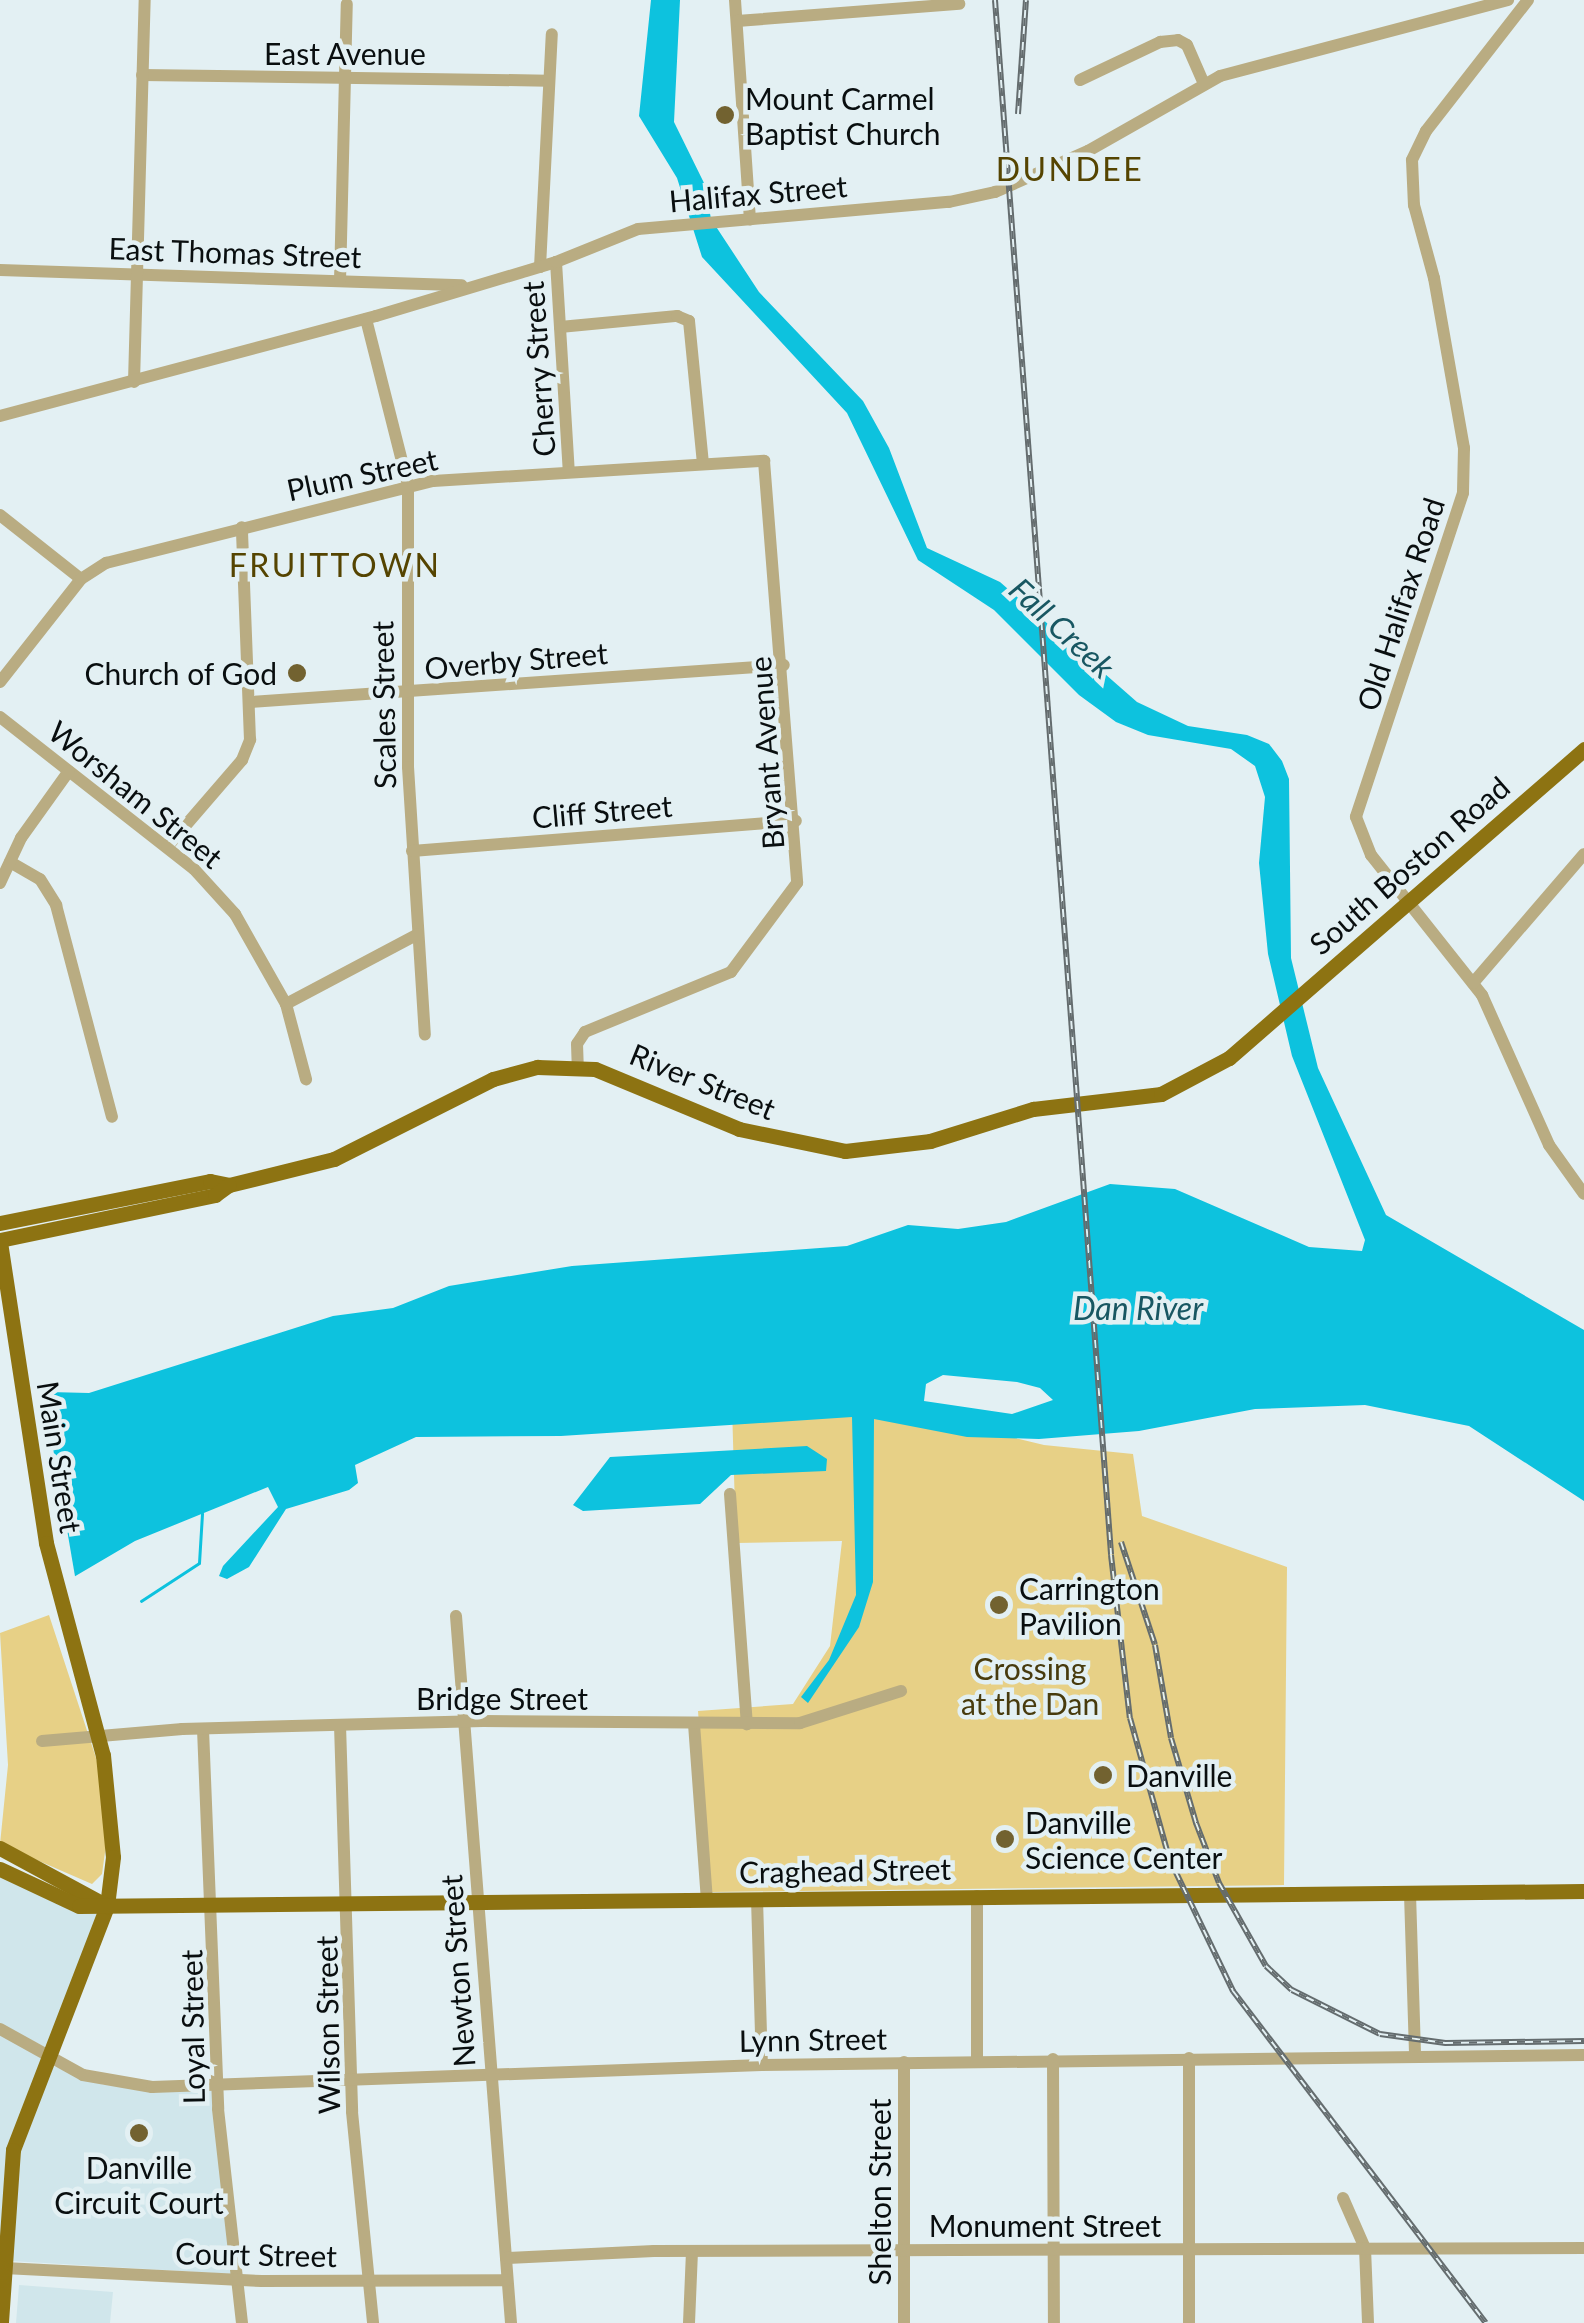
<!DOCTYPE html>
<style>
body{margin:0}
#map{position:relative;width:1584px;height:2323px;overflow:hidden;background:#e3f0f3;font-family:Lato,sans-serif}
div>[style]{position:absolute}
.built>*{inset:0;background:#d0e6eb}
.green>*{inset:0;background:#e7d086}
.water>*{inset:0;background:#0dc2de}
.pier>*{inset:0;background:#e3f0f3}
.stream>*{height:2.5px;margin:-1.25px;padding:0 1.25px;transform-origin:1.25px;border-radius:1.25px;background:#0dc2de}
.minor>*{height:12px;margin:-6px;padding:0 6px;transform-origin:6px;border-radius:6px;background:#b9ac82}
.major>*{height:15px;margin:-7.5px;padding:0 7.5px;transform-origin:7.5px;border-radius:7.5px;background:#8d7312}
.rail>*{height:6px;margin-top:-3px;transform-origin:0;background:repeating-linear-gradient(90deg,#e3f0f3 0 8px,#646c6e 0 16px);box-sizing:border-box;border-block:2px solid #646c6e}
.dots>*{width:28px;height:28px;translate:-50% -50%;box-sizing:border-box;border:5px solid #e3f0f3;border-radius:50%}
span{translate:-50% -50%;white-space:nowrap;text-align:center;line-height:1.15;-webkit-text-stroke:9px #e3f0f3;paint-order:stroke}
.street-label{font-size:30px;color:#090e0f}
.poi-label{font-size:30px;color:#090e0f}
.left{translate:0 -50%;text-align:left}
.right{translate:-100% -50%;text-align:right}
.park-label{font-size:30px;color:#483b0d}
.neighbourhood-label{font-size:32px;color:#554401;letter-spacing:2.5px}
.water-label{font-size:32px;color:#185762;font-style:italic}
</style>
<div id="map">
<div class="built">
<div style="clip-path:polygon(0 1872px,100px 1910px,47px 2048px,0 2024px)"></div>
<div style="clip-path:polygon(0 2029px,49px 2057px,14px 2149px,0 2323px)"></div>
<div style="clip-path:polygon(53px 2066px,104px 2085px,213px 2091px,232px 2274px,11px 2261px,20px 2154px)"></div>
<div style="clip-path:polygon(19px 2285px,113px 2292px,110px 2323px,16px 2323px)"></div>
</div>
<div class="green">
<div style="clip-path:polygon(732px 1407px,944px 1421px,1044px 1445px,1133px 1454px,1142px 1516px,1287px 1567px,1284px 1885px,711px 1892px,698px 1711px,793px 1704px,830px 1646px,842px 1541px,736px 1543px)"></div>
<div style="clip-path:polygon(49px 1615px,98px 1764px,106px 1845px,102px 1874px,92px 1884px,0 1844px,8px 1765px,0 1633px)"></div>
</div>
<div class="water">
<div style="clip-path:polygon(evenodd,651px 0,680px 0,674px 122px,705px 185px,711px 219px,759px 292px,863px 401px,889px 448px,927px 548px,1000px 582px,1137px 702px,1188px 726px,1247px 735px,1269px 744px,1282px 761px,1289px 779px,1291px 958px,1318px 1068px,1386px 1215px,1584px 1330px,1584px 1501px,1469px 1426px,1365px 1405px,1255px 1409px,1139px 1431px,1039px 1439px,967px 1437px,874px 1419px,873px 1582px,859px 1627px,808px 1703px,801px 1697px,829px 1660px,856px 1595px,852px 1417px,561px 1436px,416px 1437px,355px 1465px,358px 1483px,349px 1490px,286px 1509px,249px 1567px,227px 1579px,219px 1576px,223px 1566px,278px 1507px,268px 1487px,135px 1541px,38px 1598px,0 1394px,9px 1391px,89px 1393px,333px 1316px,393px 1308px,449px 1286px,572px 1266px,847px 1246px,908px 1225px,958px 1229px,1006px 1222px,1110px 1184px,1175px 1189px,1309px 1247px,1362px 1251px,1365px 1240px,1292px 1056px,1268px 954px,1259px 863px,1265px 797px,1255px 766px,1231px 749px,1148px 735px,1116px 722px,1079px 695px,994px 610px,918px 560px,847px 413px,702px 257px,677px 178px,639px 116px,651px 0,943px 1375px,1017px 1382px,1040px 1388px,1053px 1400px,1012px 1414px,924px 1401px,926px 1384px,943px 1375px)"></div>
<div style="clip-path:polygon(807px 1446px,827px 1459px,826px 1471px,731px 1475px,700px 1504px,583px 1511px,573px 1505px,610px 1457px)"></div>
</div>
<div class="pier">
<div style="clip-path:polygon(42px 1384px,76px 1582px,0 1625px,0 1388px)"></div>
</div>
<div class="stream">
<div style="left:141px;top:1601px;width:69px;rotate:-33.2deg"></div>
<div style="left:199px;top:1563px;width:49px;rotate:-86.5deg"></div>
</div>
<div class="minor">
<div style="left:735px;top:0;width:220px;rotate:86.1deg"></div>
<div style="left:1528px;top:0;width:166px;rotate:127.9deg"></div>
<div style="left:1426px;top:131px;width:32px;rotate:116deg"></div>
<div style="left:1412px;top:160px;width:45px;rotate:87.5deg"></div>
<div style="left:1414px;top:205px;width:76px;rotate:74.7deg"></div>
<div style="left:1434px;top:278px;width:173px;rotate:80deg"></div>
<div style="left:1464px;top:448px;width:45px;rotate:91.3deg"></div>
<div style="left:1463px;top:493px;width:341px;rotate:108.3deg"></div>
<div style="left:1356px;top:817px;width:41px;rotate:68.5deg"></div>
<div style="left:1371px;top:855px;width:179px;rotate:51.6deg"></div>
<div style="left:1482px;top:995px;width:164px;rotate:65.9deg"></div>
<div style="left:1549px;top:1145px;width:60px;rotate:54.5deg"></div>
<div style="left:737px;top:21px;width:223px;rotate:-4.4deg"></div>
<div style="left:142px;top:75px;width:406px;rotate:0.8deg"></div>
<div style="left:1080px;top:80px;width:89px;rotate:-25.4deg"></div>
<div style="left:1160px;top:42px;width:18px;rotate:-6deg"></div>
<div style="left:1178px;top:40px;width:10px;rotate:29deg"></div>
<div style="left:1187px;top:45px;width:43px;rotate:66.4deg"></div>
<div style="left:556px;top:262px;width:210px;rotate:86.5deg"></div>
<div style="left:540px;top:267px;width:233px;rotate:-87.1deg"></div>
<div style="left:0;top:270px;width:462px;rotate:1.9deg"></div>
<div style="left:340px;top:281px;width:277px;rotate:-88.6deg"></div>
<div style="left:366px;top:319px;width:171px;rotate:75.8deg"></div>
<div style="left:408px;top:485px;width:282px;rotate:90deg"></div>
<div style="left:408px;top:767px;width:268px;rotate:86.4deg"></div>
<div style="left:560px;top:327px;width:118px;rotate:-5.4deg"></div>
<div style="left:677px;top:316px;width:13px;rotate:23deg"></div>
<div style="left:689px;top:321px;width:143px;rotate:84.4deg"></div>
<div style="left:134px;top:382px;width:382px;rotate:-88.4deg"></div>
<div style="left:0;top:416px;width:389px;rotate:-14.9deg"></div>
<div style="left:376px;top:316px;width:188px;rotate:-16.7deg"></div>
<div style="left:556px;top:262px;width:88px;rotate:-21.9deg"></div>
<div style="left:638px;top:229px;width:312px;rotate:-5deg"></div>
<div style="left:949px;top:202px;width:47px;rotate:-12.3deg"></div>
<div style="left:995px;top:192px;width:102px;rotate:-23.8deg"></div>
<div style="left:1088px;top:151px;width:152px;rotate:-29.6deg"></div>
<div style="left:1220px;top:76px;width:298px;rotate:-14.8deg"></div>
<div style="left:0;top:515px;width:103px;rotate:38.3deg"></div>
<div style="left:0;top:682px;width:131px;rotate:-51.8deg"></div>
<div style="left:81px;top:579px;width:30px;rotate:-33deg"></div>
<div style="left:106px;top:563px;width:337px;rotate:-14.1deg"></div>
<div style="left:433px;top:481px;width:332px;rotate:-3.5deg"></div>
<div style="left:764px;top:461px;width:423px;rotate:85.5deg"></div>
<div style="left:797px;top:883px;width:111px;rotate:126.6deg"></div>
<div style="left:731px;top:972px;width:158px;rotate:157.7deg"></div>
<div style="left:585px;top:1032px;width:14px;rotate:124deg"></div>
<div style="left:577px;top:1044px;width:23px;rotate:88deg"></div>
<div style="left:251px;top:702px;width:534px;rotate:-3.97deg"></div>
<div style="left:0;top:717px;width:246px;rotate:38.1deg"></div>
<div style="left:194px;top:869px;width:61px;rotate:47.7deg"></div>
<div style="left:235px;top:914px;width:103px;rotate:60.5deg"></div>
<div style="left:286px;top:1004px;width:78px;rotate:75.1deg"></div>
<div style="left:167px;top:847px;width:115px;rotate:-49.2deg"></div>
<div style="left:242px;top:760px;width:22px;rotate:-68deg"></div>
<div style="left:250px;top:740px;width:213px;rotate:-92.2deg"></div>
<div style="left:412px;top:851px;width:385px;rotate:-4.5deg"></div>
<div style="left:10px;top:862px;width:34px;rotate:30deg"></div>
<div style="left:40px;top:879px;width:31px;rotate:58deg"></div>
<div style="left:56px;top:905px;width:219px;rotate:75.2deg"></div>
<div style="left:0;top:883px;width:50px;rotate:-65deg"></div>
<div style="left:21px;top:838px;width:82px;rotate:-54.4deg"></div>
<div style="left:1473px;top:983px;width:170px;rotate:-49.3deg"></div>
<div style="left:286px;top:1004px;width:149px;rotate:-27.9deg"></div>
<div style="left:730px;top:1494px;width:231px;rotate:85.8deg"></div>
<div style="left:456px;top:1616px;width:709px;rotate:85.55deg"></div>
<div style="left:694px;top:1724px;width:176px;rotate:85.8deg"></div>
<div style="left:340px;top:1725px;width:387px;rotate:88.2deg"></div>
<div style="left:352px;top:2112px;width:212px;rotate:84.3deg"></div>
<div style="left:203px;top:1729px;width:380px;rotate:87.7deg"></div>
<div style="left:218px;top:2109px;width:215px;rotate:83.6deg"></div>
<div style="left:42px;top:1741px;width:141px;rotate:-4.9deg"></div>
<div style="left:182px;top:1729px;width:301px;rotate:-1.5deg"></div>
<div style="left:483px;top:1721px;width:317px;rotate:0.4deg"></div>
<div style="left:800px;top:1723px;width:106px;rotate:-17.6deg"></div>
<div style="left:1410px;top:1894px;width:163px;rotate:88.2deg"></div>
<div style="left:977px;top:1896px;width:164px;rotate:90deg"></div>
<div style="left:757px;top:1899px;width:166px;rotate:88.3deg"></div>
<div style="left:0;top:2029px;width:95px;rotate:29deg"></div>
<div style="left:83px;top:2075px;width:70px;rotate:9.9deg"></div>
<div style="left:152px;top:2087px;width:610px;rotate:-2.07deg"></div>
<div style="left:762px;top:2065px;width:822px;rotate:-0.7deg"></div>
<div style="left:1053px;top:2059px;width:264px;rotate:89.8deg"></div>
<div style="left:904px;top:2062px;width:261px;rotate:90deg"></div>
<div style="left:1343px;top:2198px;width:55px;rotate:66.3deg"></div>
<div style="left:1365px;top:2248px;width:75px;rotate:87.7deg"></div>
<div style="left:506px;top:2258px;width:148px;rotate:-2.7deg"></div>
<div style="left:654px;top:2251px;width:930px;rotate:-0.18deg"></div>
<div style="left:4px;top:2268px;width:258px;rotate:2.9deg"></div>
<div style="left:262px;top:2281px;width:245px;rotate:-0.2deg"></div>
<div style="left:689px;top:2323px;width:72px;rotate:-87.6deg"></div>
<div style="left:1189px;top:2323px;width:265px;rotate:-90deg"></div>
</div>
<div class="major">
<div style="left:0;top:1223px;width:214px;rotate:-11.3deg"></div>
<div style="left:210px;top:1181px;width:19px;rotate:12deg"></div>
<div style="left:229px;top:1185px;width:108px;rotate:-13.9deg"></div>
<div style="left:334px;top:1159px;width:178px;rotate:-26.7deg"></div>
<div style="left:493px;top:1079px;width:46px;rotate:-15.3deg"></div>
<div style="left:537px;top:1067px;width:58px;rotate:2deg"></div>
<div style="left:595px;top:1069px;width:156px;rotate:22.6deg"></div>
<div style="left:739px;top:1129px;width:108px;rotate:11.7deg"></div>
<div style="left:845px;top:1151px;width:86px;rotate:-6.7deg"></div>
<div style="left:930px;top:1141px;width:108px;rotate:-17.3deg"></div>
<div style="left:1033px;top:1109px;width:129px;rotate:-6.7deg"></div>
<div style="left:1161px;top:1094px;width:77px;rotate:-27.9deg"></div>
<div style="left:1229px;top:1058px;width:471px;rotate:-41deg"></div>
<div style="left:0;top:1240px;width:220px;rotate:-11.8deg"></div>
<div style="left:215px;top:1195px;width:17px;rotate:-36deg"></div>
<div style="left:0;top:1242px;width:304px;rotate:81.3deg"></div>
<div style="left:46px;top:1543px;width:220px;rotate:75deg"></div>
<div style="left:103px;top:1755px;width:102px;rotate:84.4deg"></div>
<div style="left:113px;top:1857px;width:49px;rotate:97deg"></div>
<div style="left:107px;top:1906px;width:261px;rotate:111.1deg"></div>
<div style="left:13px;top:2150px;width:173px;rotate:94deg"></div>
<div style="left:0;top:1848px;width:122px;rotate:28.5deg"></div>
<div style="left:0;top:1869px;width:87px;rotate:25.1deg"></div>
<div style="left:79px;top:1906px;width:1505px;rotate:-0.57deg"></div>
</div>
<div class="rail">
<div style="left:995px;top:0;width:1559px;rotate:85.73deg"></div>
<div style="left:1111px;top:1555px;width:164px;rotate:83.4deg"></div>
<div style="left:1130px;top:1718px;width:145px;rotate:74.4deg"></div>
<div style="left:1169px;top:1858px;width:148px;rotate:64.3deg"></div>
<div style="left:1233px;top:1991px;width:417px;rotate:52.7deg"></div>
<div style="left:1018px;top:114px;width:114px;rotate:-86deg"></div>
<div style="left:1121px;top:1542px;width:108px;rotate:71.7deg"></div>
<div style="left:1155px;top:1645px;width:94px;rotate:80.2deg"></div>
<div style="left:1171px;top:1738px;width:89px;rotate:73.6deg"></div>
<div style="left:1196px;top:1823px;width:64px;rotate:69deg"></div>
<div style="left:1219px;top:1883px;width:95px;rotate:60.5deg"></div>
<div style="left:1266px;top:1966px;width:35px;rotate:43deg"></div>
<div style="left:1292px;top:1990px;width:98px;rotate:26.6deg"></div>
<div style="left:1380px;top:2034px;width:66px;rotate:7.9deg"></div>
<div style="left:1445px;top:2043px;width:139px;rotate:-0.8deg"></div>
</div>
<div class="dots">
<div style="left:725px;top:115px;background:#726230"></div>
<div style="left:297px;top:673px;background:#726230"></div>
<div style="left:999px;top:1605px;background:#726230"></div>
<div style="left:1103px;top:1775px;background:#726230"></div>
<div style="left:1005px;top:1839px;background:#726230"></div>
<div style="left:139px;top:2133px;background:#726230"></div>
</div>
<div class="street-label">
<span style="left:345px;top:53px">East Avenue</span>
<span style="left:758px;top:193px;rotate:-5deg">Halifax Street</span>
<span style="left:235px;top:252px;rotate:2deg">East Thomas Street</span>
<span style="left:538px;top:369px;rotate:-94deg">Cherry Street</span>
<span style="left:362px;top:474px;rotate:-12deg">Plum Street</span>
<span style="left:1400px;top:604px;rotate:-72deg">Old Halifax Road</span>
<span style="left:516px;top:660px;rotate:-5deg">Overby Street</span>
<span style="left:383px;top:705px;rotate:-91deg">Scales Street</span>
<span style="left:766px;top:753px;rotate:-94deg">Bryant Avenue</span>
<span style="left:136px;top:794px;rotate:39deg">Worsham Street</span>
<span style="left:602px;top:811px;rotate:-5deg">Cliff Street</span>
<span style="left:1409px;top:865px;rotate:-41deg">South Boston Road</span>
<span style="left:703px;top:1081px;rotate:22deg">River Street</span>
<span style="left:60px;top:1457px;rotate:81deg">Main Street</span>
<span style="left:502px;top:1698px">Bridge Street</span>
<span style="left:845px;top:1870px;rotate:-1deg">Craghead Street</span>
<span style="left:457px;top:1971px;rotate:-94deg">Newton Street</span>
<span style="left:327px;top:2025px;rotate:-91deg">Wilson Street</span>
<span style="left:192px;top:2027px;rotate:-91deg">Loyal Street</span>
<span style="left:813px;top:2039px;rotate:-1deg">Lynn Street</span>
<span style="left:879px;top:2192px;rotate:-90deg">Shelton Street</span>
<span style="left:1045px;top:2225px">Monument Street</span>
<span style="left:256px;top:2254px;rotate:1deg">Court Street</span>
</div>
<div class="poi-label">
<span class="left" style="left:745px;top:115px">Mount Carmel<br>Baptist Church</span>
<span class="right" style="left:277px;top:673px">Church of God</span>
<span class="left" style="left:1019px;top:1605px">Carrington<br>Pavilion</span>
<span class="left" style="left:1126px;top:1775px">Danville</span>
<span class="left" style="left:1025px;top:1839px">Danville<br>Science Center</span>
<span style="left:139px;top:2184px">Danville<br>Circuit Court</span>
</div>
<div class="park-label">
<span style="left:1030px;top:1685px">Crossing<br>at the Dan</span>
</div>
<div class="neighbourhood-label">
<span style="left:1070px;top:169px">DUNDEE</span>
<span style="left:335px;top:565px">FRUITTOWN</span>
</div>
<div class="water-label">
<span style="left:1062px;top:628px;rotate:43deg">Fall Creek</span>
<span style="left:1138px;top:1308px">Dan River</span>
</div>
</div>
